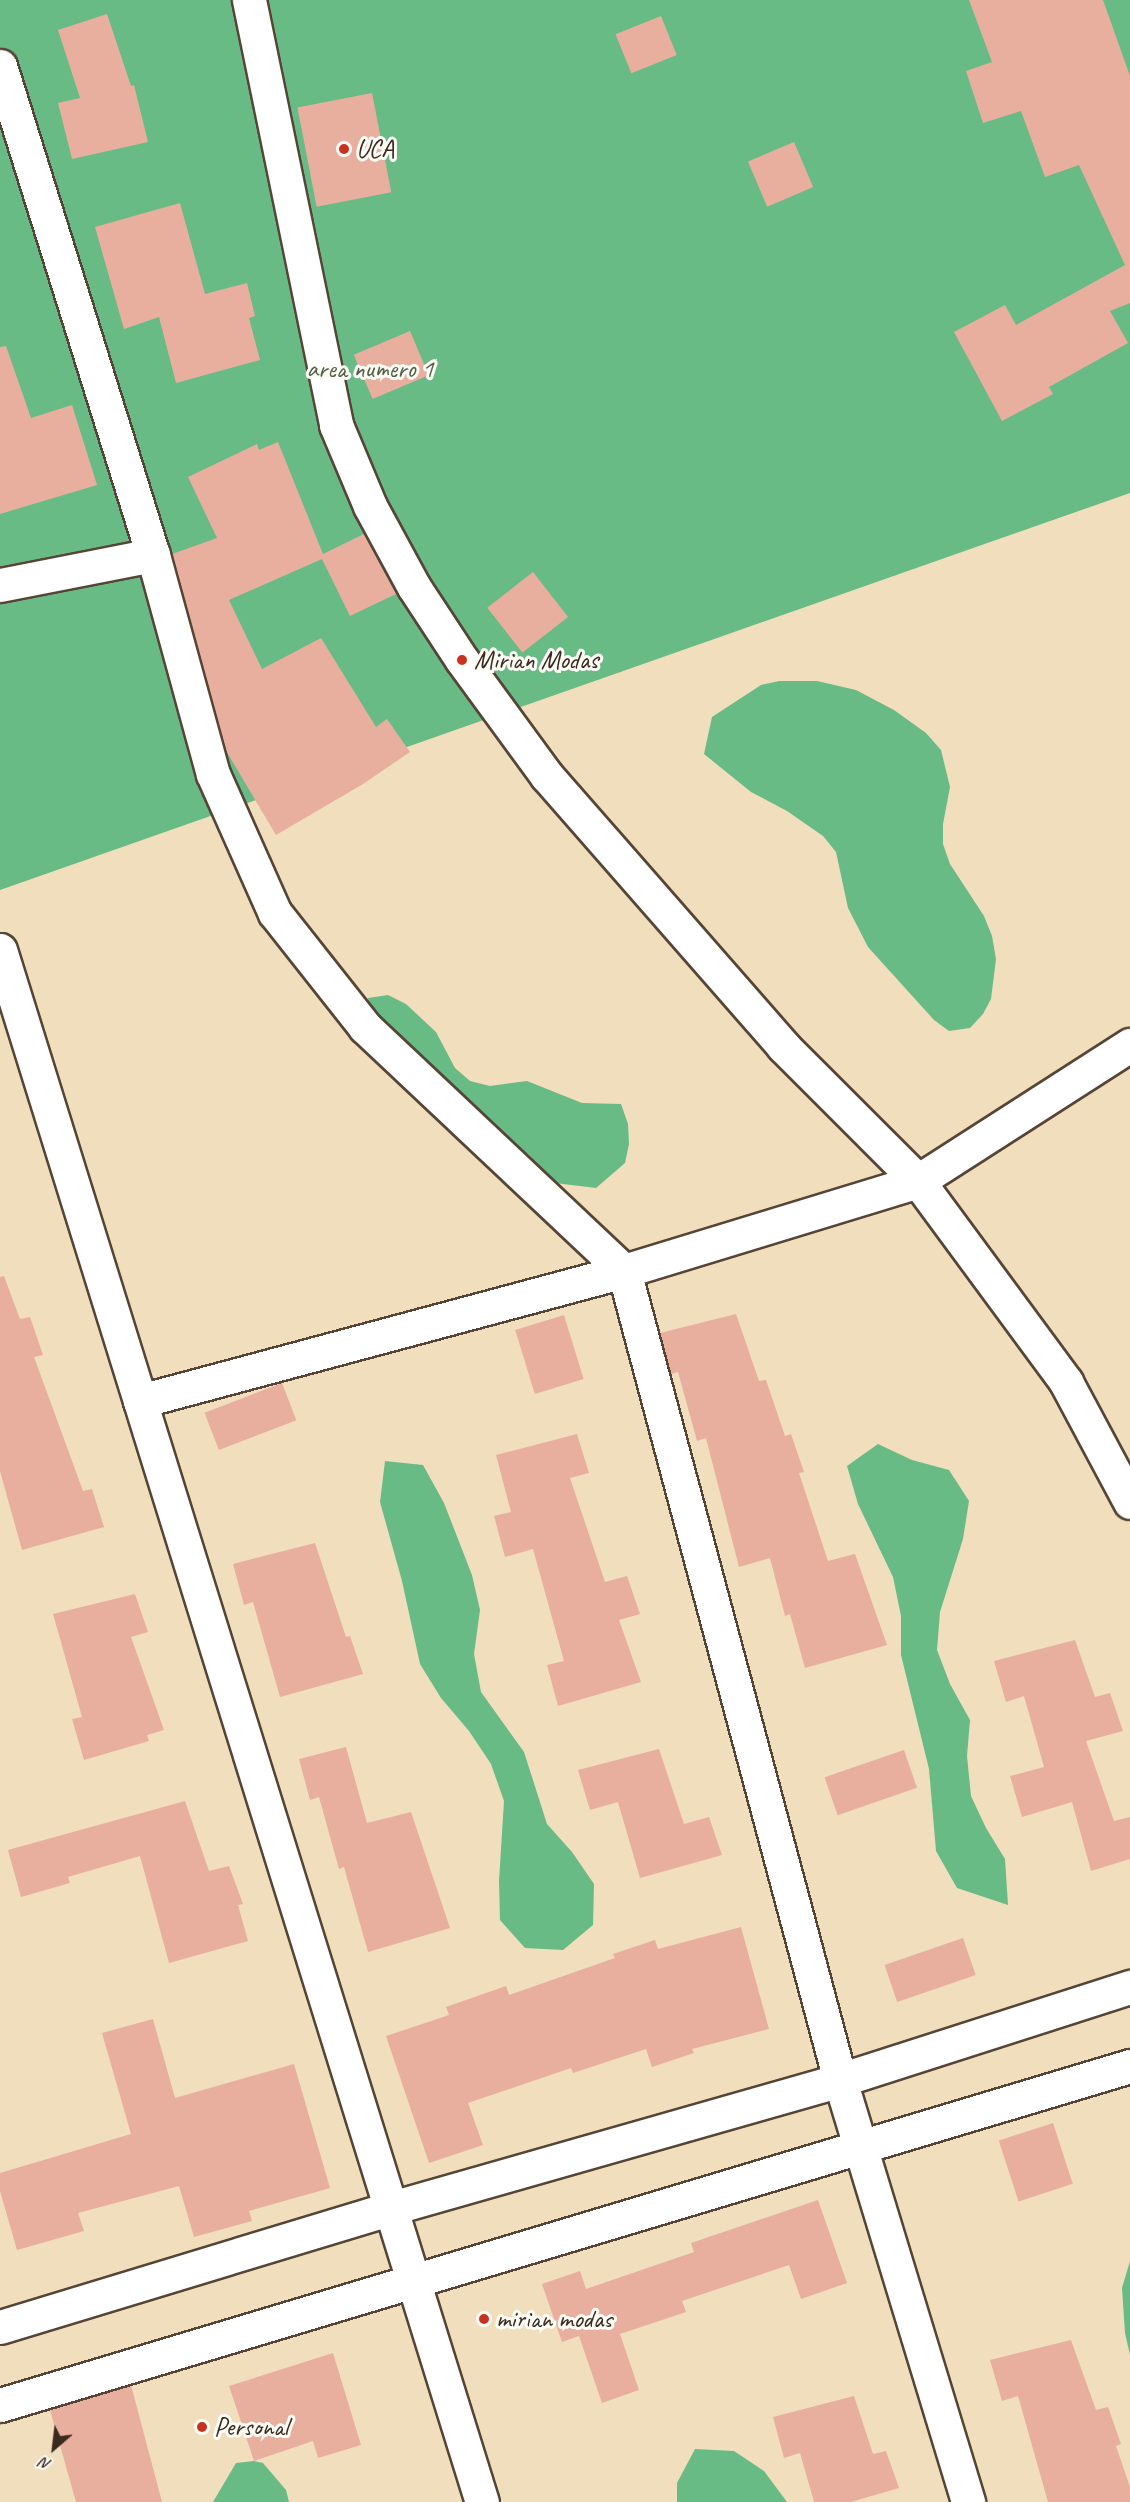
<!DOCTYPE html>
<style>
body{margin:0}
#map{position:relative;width:1130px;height:2502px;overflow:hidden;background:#f0debc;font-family:Caveat,sans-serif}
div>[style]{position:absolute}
.forest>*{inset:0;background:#69bb86}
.building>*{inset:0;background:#e8af9e;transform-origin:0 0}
.roads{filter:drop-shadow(2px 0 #564536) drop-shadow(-2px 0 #564536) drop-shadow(0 2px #564536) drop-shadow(0 -2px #564536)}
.minor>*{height:33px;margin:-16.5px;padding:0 16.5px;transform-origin:16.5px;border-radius:16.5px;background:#fff}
.dots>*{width:16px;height:16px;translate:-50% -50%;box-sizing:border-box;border:3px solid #fdfcf7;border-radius:50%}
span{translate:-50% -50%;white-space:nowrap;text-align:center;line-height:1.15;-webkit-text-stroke:6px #fdfcf7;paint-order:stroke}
.poi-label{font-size:26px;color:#3b2a1e}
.left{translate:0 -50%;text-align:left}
.park-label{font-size:26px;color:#505f45}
.north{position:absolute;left:24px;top:2418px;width:60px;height:60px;-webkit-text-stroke:4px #fdfcf7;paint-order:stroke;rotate:208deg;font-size:16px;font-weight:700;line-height:24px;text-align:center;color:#3b2a1e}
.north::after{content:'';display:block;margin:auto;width:21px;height:27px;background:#3b2a1e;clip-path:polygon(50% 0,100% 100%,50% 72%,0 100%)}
</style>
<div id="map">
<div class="forest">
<div style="clip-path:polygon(0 0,1130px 0,1130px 493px,0 890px)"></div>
<div style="clip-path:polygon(779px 681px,817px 681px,856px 690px,894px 710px,926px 733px,941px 750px,950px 787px,943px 824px,943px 844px,950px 864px,984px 916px,992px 936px,996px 959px,991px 999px,983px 1014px,970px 1028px,949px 1031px,934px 1020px,868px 947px,848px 908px,836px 852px,823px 836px,787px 811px,751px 792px,704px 754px,712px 717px,761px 685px)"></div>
<div style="clip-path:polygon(388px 995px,406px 1004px,436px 1032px,455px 1068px,470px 1081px,490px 1086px,527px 1081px,582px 1103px,621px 1104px,628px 1124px,629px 1144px,625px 1163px,596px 1188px,555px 1183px,528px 1154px,476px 1131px,371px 1016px,368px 998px)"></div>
<div style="clip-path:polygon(878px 1444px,912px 1460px,949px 1470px,969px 1501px,963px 1539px,940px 1612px,937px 1650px,950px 1684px,970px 1720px,967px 1756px,971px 1796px,986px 1828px,1005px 1859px,1008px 1905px,957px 1888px,936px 1851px,929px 1769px,901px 1655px,901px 1616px,893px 1577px,858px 1504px,847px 1466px)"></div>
<div style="clip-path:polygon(385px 1461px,423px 1465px,444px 1503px,472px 1575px,480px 1610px,474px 1654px,481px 1692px,524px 1752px,547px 1824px,572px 1852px,594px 1884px,593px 1925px,563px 1950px,525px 1948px,500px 1920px,499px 1881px,504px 1801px,491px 1764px,469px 1731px,441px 1698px,420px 1664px,402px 1581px,380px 1502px)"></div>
<div style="clip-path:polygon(1130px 2261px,1130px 2355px,1125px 2333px,1122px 2288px)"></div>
<div style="clip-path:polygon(695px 2449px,734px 2451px,764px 2471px,787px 2502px,677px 2502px,677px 2483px)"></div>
<div style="clip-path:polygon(254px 2461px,263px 2463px,286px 2490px,289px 2502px,213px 2502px,236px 2463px)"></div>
</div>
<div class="building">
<div style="clip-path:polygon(969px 0,1103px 0,1130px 76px,1130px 303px,1110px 311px,1128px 343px,1049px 387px,1053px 394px,1002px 421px,954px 332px,1005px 305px,1016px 325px,1125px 265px,1079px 165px,1045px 177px,1021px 111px,983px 123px,966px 71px,992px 62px)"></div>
<div style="clip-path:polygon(107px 14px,131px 86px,134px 85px,148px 142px,72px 159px,58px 103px,80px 98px,58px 30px)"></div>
<div style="left:661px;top:16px;width:42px;height:49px;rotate:68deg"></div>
<div style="left:372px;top:93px;width:101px;height:76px;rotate:79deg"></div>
<div style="left:794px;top:142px;width:49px;height:50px;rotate:67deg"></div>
<div style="clip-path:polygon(180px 203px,205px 294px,247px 283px,255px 316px,249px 318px,260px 360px,176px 383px,159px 317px,124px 329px,95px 227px)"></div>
<div style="left:410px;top:331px;width:48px;height:61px;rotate:67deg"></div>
<div style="clip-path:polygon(6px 346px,31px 418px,72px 405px,97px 485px,0 514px,0 347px)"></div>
<div style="clip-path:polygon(278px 442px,323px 554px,364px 534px,396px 594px,350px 616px,322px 559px,229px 600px,262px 669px,321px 638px,376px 727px,387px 719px,410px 752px,363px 784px,276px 835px,225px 749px,172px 554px,217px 538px,188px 477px,257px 444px,259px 450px)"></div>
<div style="left:533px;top:572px;width:57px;height:58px;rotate:52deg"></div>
<div style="clip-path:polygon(4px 1276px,20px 1319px,30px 1317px,43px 1355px,34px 1357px,83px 1491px,92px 1489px,104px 1527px,22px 1550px,0 1471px,0 1277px)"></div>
<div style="clip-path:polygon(736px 1314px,759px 1381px,766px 1380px,785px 1436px,791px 1434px,804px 1472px,799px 1473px,828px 1561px,855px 1554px,887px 1645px,805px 1668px,790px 1614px,785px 1616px,770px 1558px,739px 1567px,706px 1438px,697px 1441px,678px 1372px,671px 1374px,660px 1333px)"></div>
<div style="left:564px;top:1315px;width:67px;height:51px;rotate:73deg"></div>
<div style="left:282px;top:1383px;width:40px;height:83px;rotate:69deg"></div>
<div style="clip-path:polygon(577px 1434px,589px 1473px,570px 1478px,605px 1582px,627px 1576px,640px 1614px,619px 1620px,641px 1682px,558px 1706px,547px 1665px,564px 1661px,533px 1549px,505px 1557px,494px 1516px,511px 1512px,496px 1455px)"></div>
<div style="clip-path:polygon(315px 1543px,346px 1637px,350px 1636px,363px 1674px,280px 1697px,253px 1602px,244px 1605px,233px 1564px)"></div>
<div style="clip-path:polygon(135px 1594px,148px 1632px,131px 1637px,164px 1730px,147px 1735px,149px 1741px,84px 1760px,72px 1719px,82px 1717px,53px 1614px)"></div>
<div style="clip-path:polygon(1075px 1640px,1095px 1697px,1110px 1693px,1123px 1731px,1086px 1741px,1114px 1821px,1130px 1817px,1130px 1859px,1091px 1871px,1072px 1802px,1022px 1817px,1010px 1776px,1044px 1767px,1024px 1696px,1006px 1702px,994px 1661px)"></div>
<div style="clip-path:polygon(346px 1747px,367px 1823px,411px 1812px,450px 1928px,368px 1952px,344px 1867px,339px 1869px,319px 1797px,310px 1800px,299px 1759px)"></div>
<div style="clip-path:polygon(659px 1749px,684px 1824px,709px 1817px,722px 1855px,640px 1878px,618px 1802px,590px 1810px,578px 1770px)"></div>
<div style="left:904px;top:1750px;width:40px;height:84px;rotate:71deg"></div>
<div style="clip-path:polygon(185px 1801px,209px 1871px,229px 1866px,243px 1904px,238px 1905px,248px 1941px,169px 1963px,140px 1856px,68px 1877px,70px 1883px,21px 1897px,8px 1850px)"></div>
<div style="clip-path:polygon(741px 1927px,769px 2029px,692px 2049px,694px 2053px,652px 2067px,646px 2049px,573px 2073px,571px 2068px,468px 2103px,483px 2145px,429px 2163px,386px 2036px,449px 2015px,446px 2007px,506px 1986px,509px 1995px,615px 1958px,613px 1954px,655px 1940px,658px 1949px)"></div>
<div style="left:963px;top:1938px;width:39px;height:83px;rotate:71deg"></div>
<div style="clip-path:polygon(153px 2019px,175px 2098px,294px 2064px,330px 2188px,249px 2211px,252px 2221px,194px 2237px,179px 2186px,78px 2213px,84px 2231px,17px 2250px,0 2191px,0 2173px,131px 2134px,102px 2033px)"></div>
<div style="left:1053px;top:2123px;width:64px;height:57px;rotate:72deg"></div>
<div style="clip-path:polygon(818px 2200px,847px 2283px,801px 2299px,789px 2265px,682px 2301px,686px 2312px,620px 2334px,639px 2390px,602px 2403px,579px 2336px,562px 2342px,542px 2284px,580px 2271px,586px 2289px,694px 2252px,691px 2243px)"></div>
<div style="clip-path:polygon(1071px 2340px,1096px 2410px,1108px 2407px,1121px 2444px,1116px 2446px,1130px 2487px,1130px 2502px,1048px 2502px,1018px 2396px,1002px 2401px,990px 2360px)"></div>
<div style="clip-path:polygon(333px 2353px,361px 2445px,318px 2458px,313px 2441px,254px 2461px,229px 2386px)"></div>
<div style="clip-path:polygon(131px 2385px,162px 2502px,76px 2502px,50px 2410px)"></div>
<div style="clip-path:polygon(854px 2396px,873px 2454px,886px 2451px,899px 2488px,851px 2502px,814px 2502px,800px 2453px,784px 2458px,773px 2417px)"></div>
</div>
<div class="roads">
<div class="minor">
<div style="left:249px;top:0;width:434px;rotate:78.4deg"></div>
<div style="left:336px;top:425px;width:88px;rotate:67.2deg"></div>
<div style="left:370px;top:506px;width:92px;rotate:61.5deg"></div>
<div style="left:414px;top:587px;width:87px;rotate:56.7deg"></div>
<div style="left:462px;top:660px;width:144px;rotate:53.8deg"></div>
<div style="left:547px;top:776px;width:359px;rotate:48.8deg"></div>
<div style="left:783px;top:1046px;width:191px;rotate:45deg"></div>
<div style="left:918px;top:1181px;width:250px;rotate:53.6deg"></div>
<div style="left:1066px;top:1382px;width:136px;rotate:61.9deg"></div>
<div style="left:0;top:66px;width:512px;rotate:72.63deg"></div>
<div style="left:153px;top:555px;width:227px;rotate:74.7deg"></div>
<div style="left:213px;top:774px;width:152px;rotate:66deg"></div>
<div style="left:275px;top:913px;width:145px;rotate:51.7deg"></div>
<div style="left:365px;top:1027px;width:356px;rotate:43.3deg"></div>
<div style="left:624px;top:1271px;width:837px;rotate:75.05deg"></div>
<div style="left:840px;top:2080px;width:441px;rotate:73.1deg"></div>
<div style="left:0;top:585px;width:156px;rotate:-11.1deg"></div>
<div style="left:0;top:950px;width:1625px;rotate:72.75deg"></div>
<div style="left:140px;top:1401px;width:501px;rotate:-15.03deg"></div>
<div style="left:624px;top:1271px;width:307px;rotate:-17deg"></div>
<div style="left:918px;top:1181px;width:252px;rotate:-32.7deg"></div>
<div style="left:0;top:2327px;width:409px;rotate:-16.9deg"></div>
<div style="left:391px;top:2208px;width:467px;rotate:-15.9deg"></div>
<div style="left:840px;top:2080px;width:305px;rotate:-17.8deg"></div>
<div style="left:0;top:2405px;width:1180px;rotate:-16.7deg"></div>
</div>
</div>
<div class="dots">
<div style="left:344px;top:149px;background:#c8321e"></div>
<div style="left:462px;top:660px;background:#c8321e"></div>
<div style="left:484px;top:2319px;background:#c8321e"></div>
<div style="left:202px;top:2427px;background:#c8321e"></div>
</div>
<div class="poi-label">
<span class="left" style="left:356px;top:149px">UCA</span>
<span class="left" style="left:474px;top:660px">Mirian Modas</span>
<span class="left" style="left:496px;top:2319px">mirian modas</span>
<span class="left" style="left:214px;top:2427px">Personal</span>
</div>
<div class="park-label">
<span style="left:370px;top:369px">area numero 1</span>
</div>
<div class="north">N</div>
</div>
